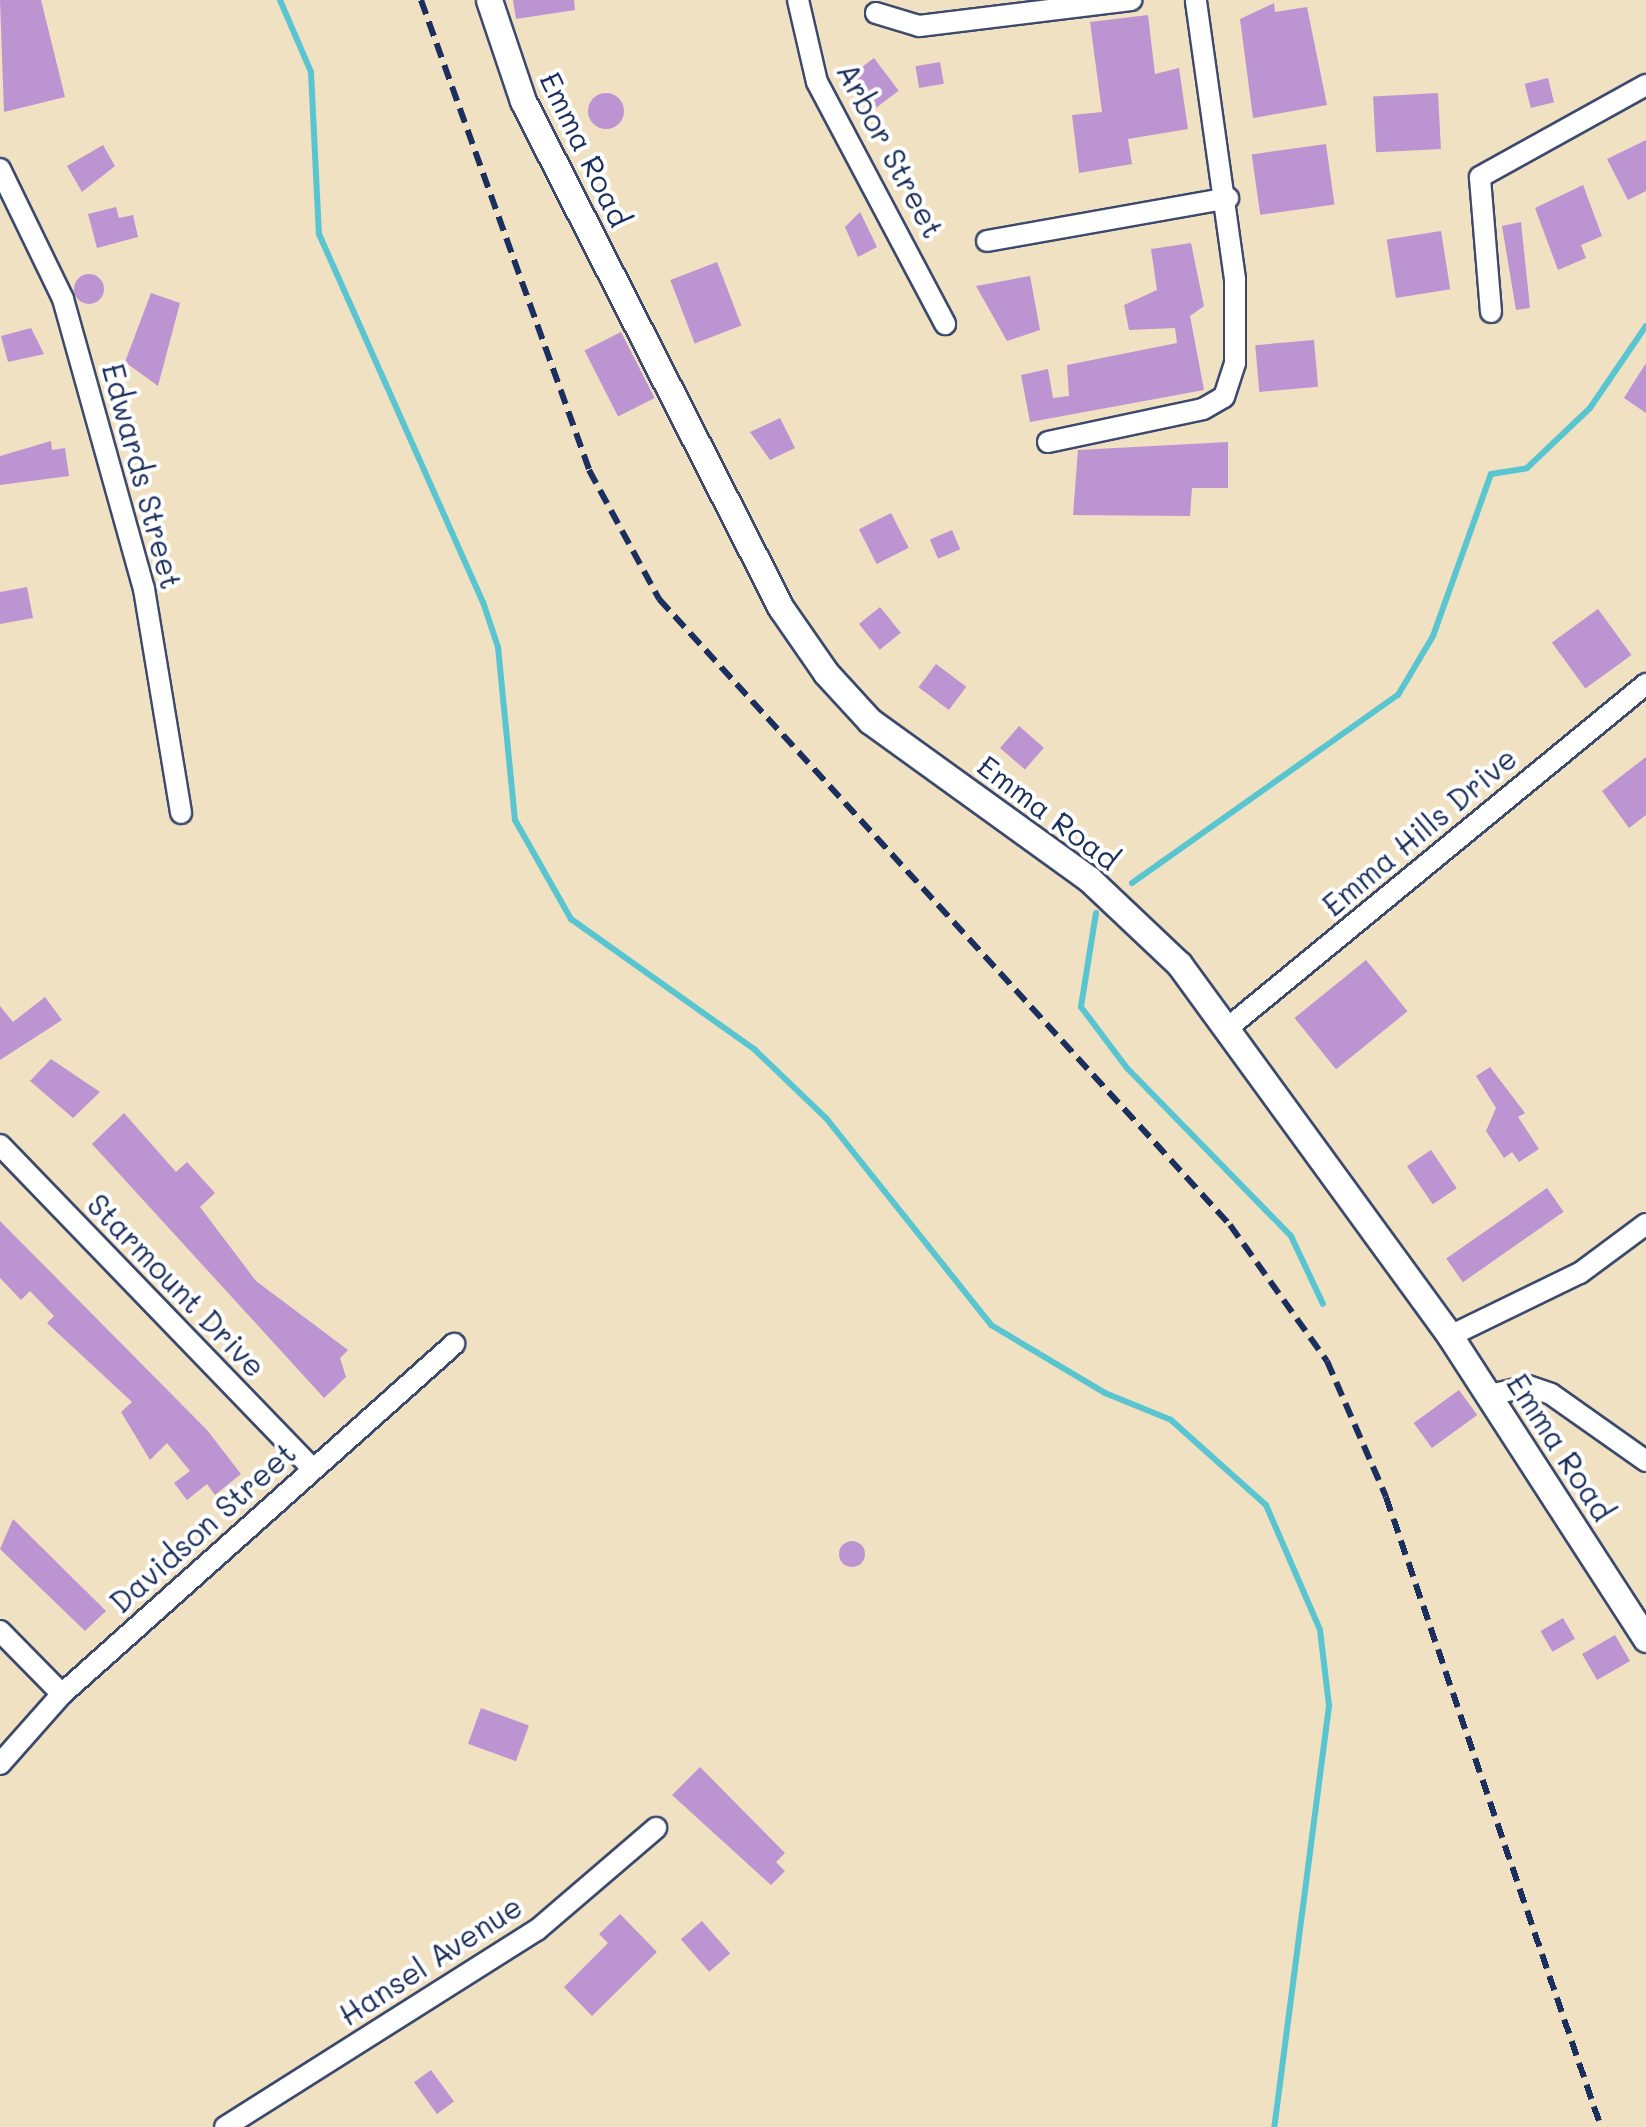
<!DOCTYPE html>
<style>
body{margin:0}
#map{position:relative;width:1646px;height:2127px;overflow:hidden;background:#f1e1c3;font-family:Mali,sans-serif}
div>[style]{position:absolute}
.stream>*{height:6px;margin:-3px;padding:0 3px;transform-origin:3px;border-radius:3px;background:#58c5d0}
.building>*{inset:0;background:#bc94d1;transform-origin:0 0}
.round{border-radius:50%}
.roads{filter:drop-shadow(2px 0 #3b4a6d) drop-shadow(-2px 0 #3b4a6d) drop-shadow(0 2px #3b4a6d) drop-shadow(0 -2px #3b4a6d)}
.minor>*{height:20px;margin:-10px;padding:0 10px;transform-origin:10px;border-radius:10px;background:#fff}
.tertiary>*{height:25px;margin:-12.5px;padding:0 12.5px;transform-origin:12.5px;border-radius:12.5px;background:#fff}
.rail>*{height:6px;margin-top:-3px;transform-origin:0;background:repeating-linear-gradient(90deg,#1b2f5e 0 15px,transparent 0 23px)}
span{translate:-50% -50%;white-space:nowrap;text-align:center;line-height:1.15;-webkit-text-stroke:8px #fff;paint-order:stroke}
.street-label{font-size:30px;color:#1b2f5e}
</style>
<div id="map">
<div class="stream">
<div style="left:280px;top:0;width:78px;rotate:66.7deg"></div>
<div style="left:311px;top:72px;width:162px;rotate:87.2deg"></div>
<div style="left:319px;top:234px;width:403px;rotate:66deg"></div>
<div style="left:483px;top:602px;width:47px;rotate:71.6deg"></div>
<div style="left:498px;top:647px;width:174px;rotate:84.4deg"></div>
<div style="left:515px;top:820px;width:114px;rotate:60.5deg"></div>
<div style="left:571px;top:919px;width:226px;rotate:35.4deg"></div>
<div style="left:755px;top:1050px;width:98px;rotate:43.8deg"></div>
<div style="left:826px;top:1118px;width:265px;rotate:51.4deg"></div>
<div style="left:991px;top:1325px;width:133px;rotate:30.8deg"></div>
<div style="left:1105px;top:1393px;width:71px;rotate:22.2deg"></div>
<div style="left:1171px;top:1420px;width:127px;rotate:41.8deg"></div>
<div style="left:1266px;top:1505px;width:136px;rotate:66.6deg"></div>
<div style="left:1320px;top:1630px;width:77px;rotate:83.2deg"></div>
<div style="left:1329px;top:1706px;width:425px;rotate:97.4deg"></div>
<div style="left:1132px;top:883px;width:326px;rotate:-35.3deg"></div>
<div style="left:1398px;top:695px;width:69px;rotate:-59.3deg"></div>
<div style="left:1433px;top:636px;width:172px;rotate:-70.3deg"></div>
<div style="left:1491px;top:474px;width:36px;rotate:-9deg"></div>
<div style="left:1527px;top:468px;width:87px;rotate:-43.6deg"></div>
<div style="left:1590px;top:408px;width:99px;rotate:-55.7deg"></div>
<div style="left:1096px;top:913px;width:95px;rotate:99.1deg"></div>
<div style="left:1081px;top:1007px;width:76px;rotate:53deg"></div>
<div style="left:1127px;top:1068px;width:235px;rotate:45.7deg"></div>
<div style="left:1291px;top:1236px;width:75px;rotate:64.8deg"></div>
</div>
<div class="building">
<div style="clip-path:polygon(0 0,41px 0,65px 97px,4px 112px)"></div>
<div style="clip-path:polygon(513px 0,574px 0,575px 10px,516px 19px)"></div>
<div style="clip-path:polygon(1274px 3px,1275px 12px,1307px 7px,1327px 105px,1253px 118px,1240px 19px)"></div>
<div style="clip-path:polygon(1148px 15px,1155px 74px,1179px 68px,1188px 129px,1128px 139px,1132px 164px,1079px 173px,1072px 115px,1102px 112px,1090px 22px)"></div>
<div style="left:874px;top:58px;width:41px;height:29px;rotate:53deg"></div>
<div style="left:940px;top:62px;width:22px;height:25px;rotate:80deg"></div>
<div style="left:1548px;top:78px;width:25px;height:24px;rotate:76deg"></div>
<div class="round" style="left:588px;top:93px;width:36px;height:36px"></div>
<div style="left:1438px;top:93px;width:56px;height:65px;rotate:87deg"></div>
<div style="clip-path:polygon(1646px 140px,1646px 191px,1628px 200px,1607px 159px)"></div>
<div style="left:1326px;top:144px;width:61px;height:75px;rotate:82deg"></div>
<div style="clip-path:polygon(103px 145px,115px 166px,82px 192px,67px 166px)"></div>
<div style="clip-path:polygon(1583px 185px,1602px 236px,1581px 245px,1586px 258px,1558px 270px,1535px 208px)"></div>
<div style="clip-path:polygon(116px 207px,119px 218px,133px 215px,138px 237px,97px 248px,88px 214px)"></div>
<div style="clip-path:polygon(860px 212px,877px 247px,858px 257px,845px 227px)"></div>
<div style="clip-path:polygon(1521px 222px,1530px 308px,1516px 310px,1502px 226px)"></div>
<div style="left:1441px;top:231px;width:59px;height:55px;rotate:81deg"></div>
<div style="clip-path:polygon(1191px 243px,1204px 306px,1190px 316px,1204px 390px,1030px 422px,1021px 375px,1048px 369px,1053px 398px,1069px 396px,1067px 365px,1177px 343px,1175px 328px,1129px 330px,1124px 305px,1157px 290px,1151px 249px)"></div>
<div style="left:717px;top:262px;width:68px;height:50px;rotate:69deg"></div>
<div class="round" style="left:74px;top:274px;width:30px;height:30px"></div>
<div style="clip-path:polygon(1030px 276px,1040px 330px,1007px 341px,976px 286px)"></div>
<div style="clip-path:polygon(151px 293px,180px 303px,158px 386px,125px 362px)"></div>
<div style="clip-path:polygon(31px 328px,44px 354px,8px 362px,1px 336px)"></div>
<div style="left:621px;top:332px;width:74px;height:41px;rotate:63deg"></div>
<div style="left:1314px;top:340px;width:47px;height:59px;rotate:85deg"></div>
<div style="clip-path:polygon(1646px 363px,1646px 413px,1624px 398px)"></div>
<div style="clip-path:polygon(780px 418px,795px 448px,770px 460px,750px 432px)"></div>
<div style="clip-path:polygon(51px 441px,52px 450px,65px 448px,69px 476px,0 485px,0 456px)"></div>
<div style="clip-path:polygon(1228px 442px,1228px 488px,1192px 488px,1190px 516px,1073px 515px,1078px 450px)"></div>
<div style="left:891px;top:513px;width:39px;height:36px;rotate:63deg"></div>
<div style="left:952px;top:530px;width:21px;height:24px;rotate:67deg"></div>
<div style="clip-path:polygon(27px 587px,33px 618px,0 624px,0 592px)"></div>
<div style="left:880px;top:607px;width:33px;height:27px;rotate:51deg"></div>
<div style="left:1598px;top:609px;width:57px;height:57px;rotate:54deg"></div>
<div style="left:936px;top:664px;width:38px;height:29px;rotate:37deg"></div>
<div style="left:1019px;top:726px;width:33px;height:29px;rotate:41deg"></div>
<div style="clip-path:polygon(1646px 757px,1646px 815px,1629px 828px,1602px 791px)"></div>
<div style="left:1366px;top:960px;width:66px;height:92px;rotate:51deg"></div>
<div style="clip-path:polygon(45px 997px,62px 1020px,0 1060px,0 1006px,13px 1022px)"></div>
<div style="clip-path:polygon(51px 1059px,100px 1092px,73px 1118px,30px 1081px)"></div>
<div style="clip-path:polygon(1490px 1067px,1525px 1113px,1518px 1117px,1539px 1149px,1519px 1162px,1512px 1152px,1504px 1158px,1486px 1131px,1496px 1108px,1476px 1076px)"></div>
<div style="clip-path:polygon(124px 1113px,176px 1172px,187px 1162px,215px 1193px,200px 1207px,256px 1281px,348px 1350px,340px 1358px,346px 1377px,324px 1398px,92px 1144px)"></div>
<div style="left:1431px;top:1150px;width:46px;height:29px;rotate:56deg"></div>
<div style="left:1547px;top:1188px;width:29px;height:123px;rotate:55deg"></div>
<div style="clip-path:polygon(0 1221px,207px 1430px,241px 1474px,215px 1495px,207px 1484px,187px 1500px,174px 1483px,190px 1471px,167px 1443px,150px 1460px,121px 1412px,132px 1402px,47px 1323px,54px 1316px,30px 1291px,21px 1300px,0 1278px)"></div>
<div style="left:1459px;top:1390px;width:31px;height:56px;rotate:54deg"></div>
<div style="clip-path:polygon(13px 1519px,106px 1611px,85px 1631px,0 1549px)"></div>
<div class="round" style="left:839px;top:1541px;width:26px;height:26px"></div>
<div style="left:1563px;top:1618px;width:24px;height:26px;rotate:60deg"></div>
<div style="left:1615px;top:1635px;width:30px;height:38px;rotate:60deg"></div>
<div style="left:481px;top:1708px;width:51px;height:38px;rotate:20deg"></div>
<div style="clip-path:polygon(700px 1767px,785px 1853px,776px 1862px,785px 1871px,771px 1885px,672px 1795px)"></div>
<div style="clip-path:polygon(620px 1914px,657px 1952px,592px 2016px,564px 1987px,608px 1943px,599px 1934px)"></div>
<div style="left:702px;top:1921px;width:43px;height:28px;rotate:49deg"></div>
<div style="left:431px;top:2070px;width:39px;height:21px;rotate:54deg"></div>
</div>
<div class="roads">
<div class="minor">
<div style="left:798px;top:0;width:84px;rotate:77deg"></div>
<div style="left:817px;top:82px;width:274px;rotate:62.1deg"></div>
<div style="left:876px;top:13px;width:45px;rotate:16.8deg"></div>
<div style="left:919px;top:26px;width:214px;rotate:-7deg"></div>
<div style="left:0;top:169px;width:144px;rotate:64.1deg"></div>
<div style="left:63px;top:299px;width:301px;rotate:74.4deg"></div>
<div style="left:144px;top:589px;width:227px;rotate:80.6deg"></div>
<div style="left:987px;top:241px;width:245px;rotate:-10.1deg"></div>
<div style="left:1491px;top:312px;width:135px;rotate:-94.7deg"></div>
<div style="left:1480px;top:177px;width:190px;rotate:-29deg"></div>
<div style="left:1048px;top:442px;width:158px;rotate:-12deg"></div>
<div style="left:1203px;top:409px;width:24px;rotate:-30deg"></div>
<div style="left:1224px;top:397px;width:36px;rotate:-72deg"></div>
<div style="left:1235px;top:363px;width:84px;rotate:-90deg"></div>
<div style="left:1235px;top:279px;width:282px;rotate:-98deg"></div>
<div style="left:1230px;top:1026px;width:539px;rotate:-39.42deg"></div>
<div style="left:0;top:1145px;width:448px;rotate:46deg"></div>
<div style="left:1450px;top:1336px;width:144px;rotate:-25.9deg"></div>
<div style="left:1580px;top:1273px;width:82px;rotate:-36.6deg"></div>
<div style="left:1490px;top:1395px;width:39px;rotate:-13deg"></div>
<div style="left:1528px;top:1386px;width:24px;rotate:19deg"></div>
<div style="left:1551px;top:1394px;width:116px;rotate:35.2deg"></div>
<div style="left:0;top:1631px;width:88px;rotate:45.5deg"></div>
<div style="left:0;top:1764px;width:94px;rotate:-48.5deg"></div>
<div style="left:62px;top:1694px;width:526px;rotate:-41.76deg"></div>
<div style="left:225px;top:2127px;width:369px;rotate:-32.3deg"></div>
<div style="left:537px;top:1930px;width:157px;rotate:-40.6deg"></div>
</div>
<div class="tertiary">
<div style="left:489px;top:0;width:107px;rotate:71.4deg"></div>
<div style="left:523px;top:101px;width:569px;rotate:63.03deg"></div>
<div style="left:781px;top:608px;width:79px;rotate:55.3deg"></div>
<div style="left:826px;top:673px;width:65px;rotate:47.5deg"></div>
<div style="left:870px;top:721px;width:270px;rotate:35.8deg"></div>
<div style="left:1089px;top:879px;width:124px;rotate:43.4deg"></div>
<div style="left:1179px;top:964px;width:460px;rotate:53.9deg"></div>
<div style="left:1450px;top:1336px;width:361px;rotate:57.1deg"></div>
</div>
</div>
<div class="rail">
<div style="left:421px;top:0;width:499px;rotate:70.3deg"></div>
<div style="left:589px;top:470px;width:147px;rotate:61.5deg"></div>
<div style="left:659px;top:599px;width:847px;rotate:47.63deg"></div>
<div style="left:1230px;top:1225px;width:167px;rotate:54.5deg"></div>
<div style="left:1327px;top:1361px;width:148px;rotate:66.5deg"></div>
<div style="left:1386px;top:1497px;width:666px;rotate:71.16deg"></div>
</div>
<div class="street-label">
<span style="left:586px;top:149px;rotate:64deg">Emma Road</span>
<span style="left:891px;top:150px;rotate:62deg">Arbor Street</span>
<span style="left:143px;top:476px;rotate:75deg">Edwards Street</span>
<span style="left:1049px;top:812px;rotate:37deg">Emma Road</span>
<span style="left:1419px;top:831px;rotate:-40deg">Emma Hills Drive</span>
<span style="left:177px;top:1285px;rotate:46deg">Starmount Drive</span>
<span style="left:1561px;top:1447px;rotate:57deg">Emma Road</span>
<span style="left:202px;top:1527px;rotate:-42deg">Davidson Street</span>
<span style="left:430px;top:1960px;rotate:-33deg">Hansel Avenue</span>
</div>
</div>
